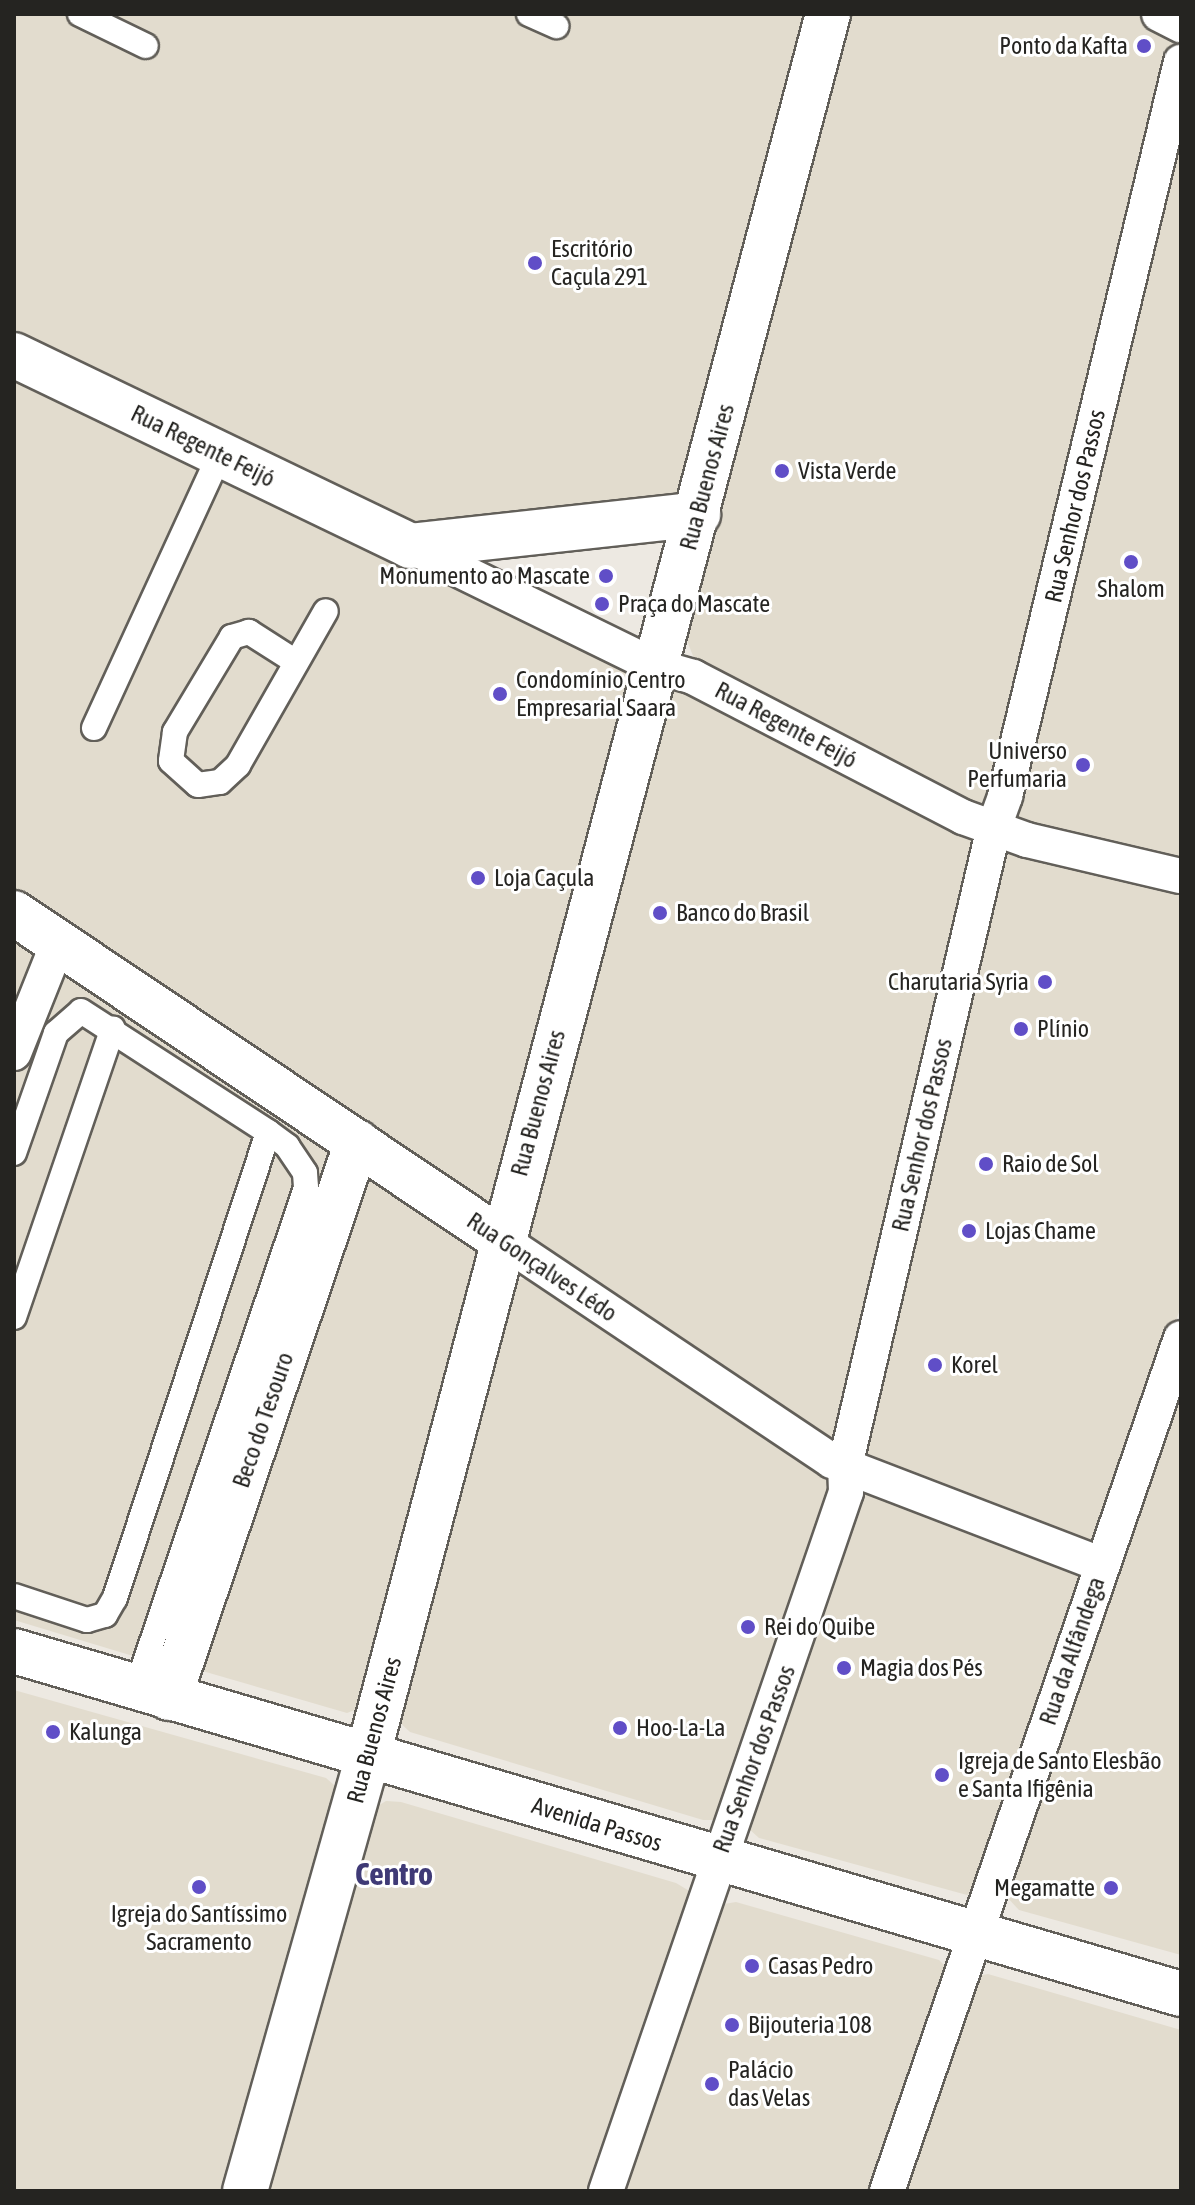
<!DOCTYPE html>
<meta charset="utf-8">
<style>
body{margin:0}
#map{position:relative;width:1195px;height:2205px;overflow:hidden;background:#ede9e2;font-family:"Asap Condensed",sans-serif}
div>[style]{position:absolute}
.built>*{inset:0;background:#e2dcce}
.roads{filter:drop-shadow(2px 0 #625f59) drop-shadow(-2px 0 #625f59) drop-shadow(0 2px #625f59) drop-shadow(0 -2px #625f59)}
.service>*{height:24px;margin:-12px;padding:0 12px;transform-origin:12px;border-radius:12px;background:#fff}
.pedestrian>*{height:34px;margin:-17px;padding:0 17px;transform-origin:17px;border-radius:17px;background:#fff}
.minor>*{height:44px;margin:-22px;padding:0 22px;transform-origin:22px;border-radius:22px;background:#fff}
.primary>*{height:44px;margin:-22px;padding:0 22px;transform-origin:22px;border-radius:22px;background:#fff}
.dots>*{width:22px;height:22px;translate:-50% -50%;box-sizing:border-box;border:4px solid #fff;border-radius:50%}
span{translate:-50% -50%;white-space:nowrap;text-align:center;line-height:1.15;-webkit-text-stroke:6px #fff;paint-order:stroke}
.poi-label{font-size:24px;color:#252421}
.right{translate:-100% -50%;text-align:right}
.left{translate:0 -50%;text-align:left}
.street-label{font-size:24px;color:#252421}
.district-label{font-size:32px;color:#3f3a76;font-weight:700}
.frame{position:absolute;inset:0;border:16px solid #252421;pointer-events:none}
</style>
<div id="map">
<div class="built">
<div style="clip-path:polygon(14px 14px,814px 14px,684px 495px,430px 533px,316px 482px,14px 329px)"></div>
<div style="clip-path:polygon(849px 14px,1141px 14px,1166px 26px,1174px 39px,987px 804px,976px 808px,695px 661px,686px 638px)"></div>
<div style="clip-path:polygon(1181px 102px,1181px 865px,1020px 826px,1015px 815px)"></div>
<div style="clip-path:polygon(14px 360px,633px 671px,492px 1205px,485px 1208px,14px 898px)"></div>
<div style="clip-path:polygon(677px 688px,976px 839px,841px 1449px,533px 1245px,527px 1234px,668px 694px)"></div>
<div style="clip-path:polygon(1011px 849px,1181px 889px,1181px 1307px,1092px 1546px,868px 1461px,863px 1451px,1004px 854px)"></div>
<div style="clip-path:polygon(14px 928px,41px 953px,14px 1030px)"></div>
<div style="clip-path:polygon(62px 966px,337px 1144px,202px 1546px,159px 1652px,143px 1659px,14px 1620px,14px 1074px,53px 976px)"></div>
<div style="clip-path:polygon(361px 1168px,482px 1246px,362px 1707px,347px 1713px,199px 1670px)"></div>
<div style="clip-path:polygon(535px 1277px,836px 1476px,720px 1817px,714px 1820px,703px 1820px,410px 1732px,398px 1721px,516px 1280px)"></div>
<div style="clip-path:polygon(1181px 1368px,1181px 1955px,1019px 1910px,1006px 1896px)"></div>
<div style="clip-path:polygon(862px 1488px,1086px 1571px,974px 1892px,967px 1895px,759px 1838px,748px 1828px)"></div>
<div style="clip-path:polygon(14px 1690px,326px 1778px,334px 1785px,336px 1791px,231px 2191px,14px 2191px)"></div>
<div style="clip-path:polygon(386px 1801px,401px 1802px,676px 1883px,691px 1892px,599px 2191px,264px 2191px,376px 1807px)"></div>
<div style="clip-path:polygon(736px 1902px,939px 1960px,945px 1966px,875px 2191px,618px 2191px,718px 1905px)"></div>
<div style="clip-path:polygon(988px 1974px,1181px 2030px,1181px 2191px,895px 2191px,977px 1976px)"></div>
</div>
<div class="roads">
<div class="service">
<div style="left:80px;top:14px;width:73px;rotate:25.9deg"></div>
<div style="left:529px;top:14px;width:30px;rotate:24deg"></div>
<div style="left:296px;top:662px;width:56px;rotate:-147.4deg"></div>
<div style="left:249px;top:632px;width:18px;rotate:164deg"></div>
<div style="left:232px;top:637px;width:111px;rotate:121deg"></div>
<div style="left:175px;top:732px;width:29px;rotate:98deg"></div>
<div style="left:171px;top:761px;width:36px;rotate:42deg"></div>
<div style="left:198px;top:785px;width:22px;rotate:-8deg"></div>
<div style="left:220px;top:782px;width:25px;rotate:-43deg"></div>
<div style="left:238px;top:765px;width:177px;rotate:-60.3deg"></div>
<div style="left:94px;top:728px;width:302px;rotate:-65.3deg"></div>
<div style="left:14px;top:1153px;width:127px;rotate:-70.7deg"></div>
<div style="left:56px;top:1033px;width:33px;rotate:-41deg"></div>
<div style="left:81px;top:1011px;width:223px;rotate:32.9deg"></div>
<div style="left:268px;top:1132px;width:24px;rotate:36deg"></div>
<div style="left:287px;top:1146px;width:32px;rotate:56deg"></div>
<div style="left:305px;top:1173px;width:15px;rotate:86deg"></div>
<div style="left:306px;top:1188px;width:529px;rotate:108.74deg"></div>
<div style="left:14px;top:1317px;width:305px;rotate:-71.1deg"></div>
<div style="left:14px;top:1596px;width:77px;rotate:18.2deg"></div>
<div style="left:87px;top:1620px;width:19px;rotate:-16deg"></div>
<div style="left:105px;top:1615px;width:20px;rotate:-60deg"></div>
<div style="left:115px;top:1598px;width:490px;rotate:-71.8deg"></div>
</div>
<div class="pedestrian">
<div style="left:1159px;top:14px;width:25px;rotate:27deg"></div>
<div style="left:410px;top:546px;width:273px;rotate:26.1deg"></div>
<div style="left:655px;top:666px;width:40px;rotate:16deg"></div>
<div style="left:693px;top:677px;width:304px;rotate:27.4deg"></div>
<div style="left:963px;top:817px;width:68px;rotate:19.8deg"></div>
<div style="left:1027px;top:840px;width:158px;rotate:13.2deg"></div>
<div style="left:14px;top:1053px;width:118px;rotate:-68.2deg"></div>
<div style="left:502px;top:1240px;width:397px;rotate:33.8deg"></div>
<div style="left:832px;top:1461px;width:288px;rotate:21deg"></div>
<div style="left:606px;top:2191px;width:739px;rotate:-71.05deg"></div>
<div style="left:846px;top:1492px;width:26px;rotate:-92deg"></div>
<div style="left:845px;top:1466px;width:656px;rotate:-76.87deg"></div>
<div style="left:994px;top:827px;width:33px;rotate:-70deg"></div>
<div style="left:1005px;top:796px;width:755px;rotate:-76.52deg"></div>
<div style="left:887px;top:2191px;width:902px;rotate:-70.98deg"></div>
</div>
<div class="minor">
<div style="left:14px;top:355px;width:440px;rotate:25.7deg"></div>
<div style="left:410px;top:546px;width:290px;rotate:-6.3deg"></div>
<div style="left:14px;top:913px;width:587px;rotate:33.83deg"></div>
<div style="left:169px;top:1698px;width:587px;rotate:-71.32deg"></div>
<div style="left:245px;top:2191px;width:453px;rotate:-74.2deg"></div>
<div style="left:368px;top:1755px;width:1801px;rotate:-75.2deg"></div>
</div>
<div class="primary">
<div style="left:14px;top:1651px;width:1216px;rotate:16.38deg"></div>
</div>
</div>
<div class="dots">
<div style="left:1144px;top:46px;background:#604ec7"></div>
<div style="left:535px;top:263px;background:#604ec7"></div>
<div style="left:782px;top:471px;background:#604ec7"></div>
<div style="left:1131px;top:562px;background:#604ec7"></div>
<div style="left:606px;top:576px;background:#604ec7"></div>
<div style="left:602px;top:604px;background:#604ec7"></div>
<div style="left:500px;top:694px;background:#604ec7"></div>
<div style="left:1083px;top:765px;background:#604ec7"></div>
<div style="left:478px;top:878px;background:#604ec7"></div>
<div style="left:660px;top:913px;background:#604ec7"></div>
<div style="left:1045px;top:982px;background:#604ec7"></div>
<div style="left:1021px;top:1029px;background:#604ec7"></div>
<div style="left:986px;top:1164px;background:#604ec7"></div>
<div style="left:969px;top:1231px;background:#604ec7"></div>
<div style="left:935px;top:1365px;background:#604ec7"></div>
<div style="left:748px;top:1627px;background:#604ec7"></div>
<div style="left:844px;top:1668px;background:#604ec7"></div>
<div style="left:620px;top:1728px;background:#604ec7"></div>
<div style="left:53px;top:1732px;background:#604ec7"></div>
<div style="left:942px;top:1775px;background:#604ec7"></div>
<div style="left:199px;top:1887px;background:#604ec7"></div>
<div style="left:1111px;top:1888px;background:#604ec7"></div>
<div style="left:752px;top:1966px;background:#604ec7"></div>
<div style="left:732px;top:2025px;background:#604ec7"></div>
<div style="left:712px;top:2084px;background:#604ec7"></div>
</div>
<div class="poi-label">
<span class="right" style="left:1128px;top:46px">Ponto da Kafta</span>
<span class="left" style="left:551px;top:263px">Escritório<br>Caçula 291</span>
<span class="left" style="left:798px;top:471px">Vista Verde</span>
<span class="right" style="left:590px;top:576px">Monumento ao Mascate</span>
<span style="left:1131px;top:589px">Shalom</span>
<span class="left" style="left:618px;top:604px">Praça do Mascate</span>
<span class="left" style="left:516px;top:694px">Condomínio Centro<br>Empresarial Saara</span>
<span class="right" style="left:1067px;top:765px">Universo<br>Perfumaria</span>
<span class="left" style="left:494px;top:878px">Loja Caçula</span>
<span class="left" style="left:676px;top:913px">Banco do Brasil</span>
<span class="right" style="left:1029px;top:982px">Charutaria Syria</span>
<span class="left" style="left:1037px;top:1029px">Plínio</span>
<span class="left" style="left:1002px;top:1164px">Raio de Sol</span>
<span class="left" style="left:985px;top:1231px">Lojas Chame</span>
<span class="left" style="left:951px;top:1365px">Korel</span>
<span class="left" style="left:764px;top:1627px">Rei do Quibe</span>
<span class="left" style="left:860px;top:1668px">Magia dos Pés</span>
<span class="left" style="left:636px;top:1728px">Hoo-La-La</span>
<span class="left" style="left:69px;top:1732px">Kalunga</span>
<span class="left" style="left:958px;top:1775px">Igreja de Santo Elesbão<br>e Santa Ifigênia</span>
<span class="right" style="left:1095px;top:1888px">Megamatte</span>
<span style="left:199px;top:1928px">Igreja do Santíssimo<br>Sacramento</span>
<span class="left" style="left:768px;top:1966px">Casas Pedro</span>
<span class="left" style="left:748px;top:2025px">Bijouteria 108</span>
<span class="left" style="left:728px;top:2084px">Palácio<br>das Velas</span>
</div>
<div class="street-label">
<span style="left:203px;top:446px;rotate:26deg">Rua Regente Feijó</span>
<span style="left:707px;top:477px;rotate:-75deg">Rua Buenos Aires</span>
<span style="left:1075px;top:506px;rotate:-77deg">Rua Senhor dos Passos</span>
<span style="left:786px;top:725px;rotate:28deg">Rua Regente Feijó</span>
<span style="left:538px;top:1103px;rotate:-75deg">Rua Buenos Aires</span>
<span style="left:922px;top:1135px;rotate:-77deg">Rua Senhor dos Passos</span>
<span style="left:542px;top:1267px;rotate:34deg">Rua Gonçalves Lédo</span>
<span style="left:263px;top:1420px;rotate:-71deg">Beco do Tesouro</span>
<span style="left:1072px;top:1651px;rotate:-71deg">Rua da Alfândega</span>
<span style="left:374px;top:1730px;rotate:-75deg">Rua Buenos Aires</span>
<span style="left:754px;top:1759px;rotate:-70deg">Rua Senhor dos Passos</span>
<span style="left:597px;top:1824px;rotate:17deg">Avenida Passos</span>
</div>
<div class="district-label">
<span style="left:394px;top:1874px">Centro</span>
</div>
<div class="frame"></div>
</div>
